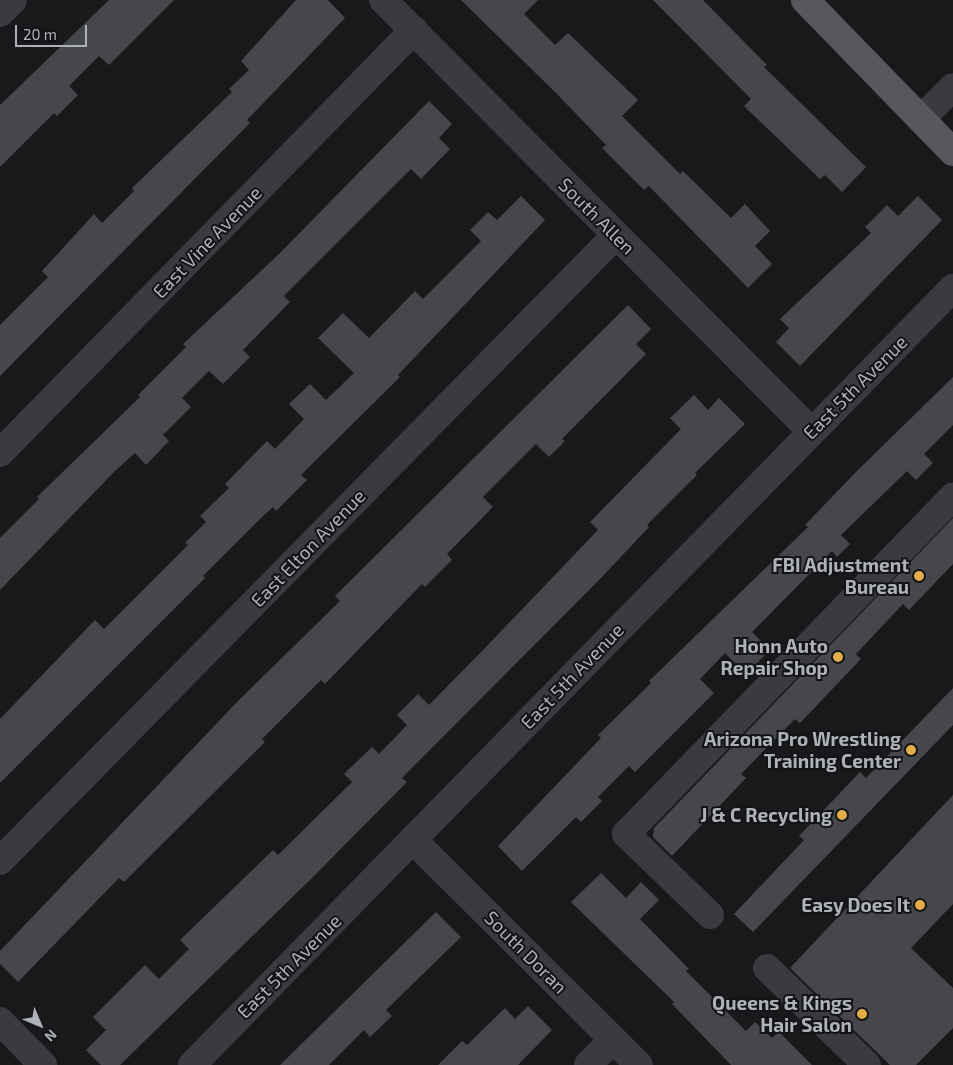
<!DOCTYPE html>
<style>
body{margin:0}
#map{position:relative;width:953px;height:1065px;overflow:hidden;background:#19191b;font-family:"Exo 2",sans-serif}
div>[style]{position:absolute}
.building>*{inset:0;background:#46474b}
.minor>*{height:28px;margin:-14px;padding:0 14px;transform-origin:14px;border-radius:14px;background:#3a3b40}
.major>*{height:28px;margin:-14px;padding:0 14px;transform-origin:14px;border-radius:14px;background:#57585e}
.dots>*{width:14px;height:14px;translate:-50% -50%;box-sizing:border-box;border:2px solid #141416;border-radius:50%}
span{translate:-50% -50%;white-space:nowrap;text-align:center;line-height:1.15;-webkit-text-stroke:4px #141416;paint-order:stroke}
.street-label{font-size:19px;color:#adb1b9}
.poi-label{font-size:19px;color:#adb1b9;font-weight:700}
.right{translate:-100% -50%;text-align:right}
.north{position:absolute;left:15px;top:1000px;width:50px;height:50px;-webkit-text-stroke:4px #141416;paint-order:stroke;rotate:135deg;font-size:14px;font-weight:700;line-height:20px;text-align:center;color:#adb1b9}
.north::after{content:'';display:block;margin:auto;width:18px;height:22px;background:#adb1b9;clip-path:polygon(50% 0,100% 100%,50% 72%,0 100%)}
.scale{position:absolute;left:15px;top:25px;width:72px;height:22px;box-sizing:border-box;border:2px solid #adb1b9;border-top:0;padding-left:6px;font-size:15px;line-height:18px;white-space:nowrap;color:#adb1b9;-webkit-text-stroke:4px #141416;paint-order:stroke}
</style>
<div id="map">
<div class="building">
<div style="clip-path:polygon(109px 0,174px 0,109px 65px,99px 56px,69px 86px,78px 95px,57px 116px,54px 113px,0 167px,0 105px)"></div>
<div style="clip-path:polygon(296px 0,328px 0,345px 18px,247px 120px,250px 123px,0 376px,0 325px,48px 277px,42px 271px,94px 214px,102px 223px,134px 191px,132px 188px,232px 92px,229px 89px,249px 70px,241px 61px)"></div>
<div style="clip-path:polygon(461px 0,538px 0,524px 14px,555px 45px,568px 33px,638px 100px,622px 116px,680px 174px,683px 171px,731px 218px,745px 204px,770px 231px,755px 246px,772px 264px,748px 288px,649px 186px,644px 190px,602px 148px,606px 145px,557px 94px)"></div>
<div style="clip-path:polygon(653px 0,703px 0,767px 65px,764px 67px,866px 167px,842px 192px,825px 175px,820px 179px,744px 106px,751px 99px)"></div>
<div style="clip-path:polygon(429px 101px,452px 124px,439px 138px,450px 149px,421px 179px,411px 169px,284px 296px,290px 302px,243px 350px,250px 357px,223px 384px,209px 371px,182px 398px,191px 407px,163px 435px,169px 441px,146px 465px,135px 453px,115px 471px,0 590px,0 538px,39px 499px,37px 497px,140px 397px,138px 395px,186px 347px,183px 344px,279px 254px)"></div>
<div style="clip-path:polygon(521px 196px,545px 220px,398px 375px,400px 377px,301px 475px,307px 480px,276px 511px,273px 507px,260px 519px,203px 576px,205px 578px,0 783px,0 719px,95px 620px,104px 629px,188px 545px,185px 543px,206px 522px,200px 516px,229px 488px,225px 484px,267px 441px,275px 449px,304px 419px,289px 404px,310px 384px,326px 400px,354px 373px,318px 338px,343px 313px,369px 338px,415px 291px,423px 299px,481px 241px,470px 230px,488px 212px,497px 220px)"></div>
<div style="clip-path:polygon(918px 196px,942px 220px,800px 366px,776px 342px,789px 328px,780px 319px,871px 233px,865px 227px,887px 205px,898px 216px)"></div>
<div style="clip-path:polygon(628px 305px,651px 329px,636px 344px,646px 354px,562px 439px,565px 441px,549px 457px,536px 444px,483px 497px,493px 507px,447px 554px,452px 560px,425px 587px,422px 584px,325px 684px,321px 680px,262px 739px,265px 742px,124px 882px,119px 878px,18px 982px,0 964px,0 951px,238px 701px,340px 601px,335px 596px)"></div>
<div style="clip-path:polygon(953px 377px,953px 425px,924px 454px,933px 463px,916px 480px,907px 471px,841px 535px,850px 544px,837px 557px,832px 551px,752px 632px,770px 650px,746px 674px,725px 653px,700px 679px,714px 693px,635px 772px,629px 766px,598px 797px,602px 801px,581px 822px,576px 817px,522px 871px,498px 846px,601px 738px,598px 735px,651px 683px,649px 681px,808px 527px,805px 525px,856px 472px)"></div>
<div style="clip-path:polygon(694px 395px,708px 410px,719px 398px,745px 424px,695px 473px,697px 475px,647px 525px,649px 527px,601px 578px,402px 778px,407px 782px,313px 877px,120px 1065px,101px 1065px,86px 1050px,106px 1030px,93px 1017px,145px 965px,159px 979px,189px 949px,180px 940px,273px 850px,278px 855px,352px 782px,344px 774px,372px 747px,379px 754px,407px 725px,397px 715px,418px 694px,429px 705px,484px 649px,598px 530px,590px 522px,681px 429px,670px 418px)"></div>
<div style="clip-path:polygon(953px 518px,953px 564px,909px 610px,903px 604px,856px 654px,861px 659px,800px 723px,795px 719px,741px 774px,746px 778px,672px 856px,653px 837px,654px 828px)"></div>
<div style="clip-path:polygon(953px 688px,953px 725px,753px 932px,734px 914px,804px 840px,799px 836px,860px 772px,866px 778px)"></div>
<div style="clip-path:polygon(953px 795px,953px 904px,911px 948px,953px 988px,953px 1028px,916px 1065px,890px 1065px,790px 968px)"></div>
<div style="clip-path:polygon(601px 873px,626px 898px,641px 882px,659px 900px,640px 919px,689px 969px,686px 971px,746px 1031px,755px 1022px,772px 1038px,779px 1032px,812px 1065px,731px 1065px,672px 1004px,674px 1002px,571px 902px)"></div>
<div style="clip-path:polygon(436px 912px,461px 937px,386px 1010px,392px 1016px,370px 1037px,364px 1030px,329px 1065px,280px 1065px)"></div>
<div style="clip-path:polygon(528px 1006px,552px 1030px,518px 1065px,438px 1065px,462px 1041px,467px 1045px,505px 1008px,515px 1019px)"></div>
</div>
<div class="minor">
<div style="left:383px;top:0;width:607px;rotate:45.2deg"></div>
<div style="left:0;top:13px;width:18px;rotate:-45deg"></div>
<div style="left:921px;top:119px;width:45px;rotate:-45deg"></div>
<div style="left:0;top:453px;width:592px;rotate:-45.62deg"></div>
<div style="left:413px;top:840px;width:319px;rotate:44.9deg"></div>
<div style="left:0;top:861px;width:878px;rotate:-45.46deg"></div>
<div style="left:710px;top:915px;width:117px;rotate:-136deg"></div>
<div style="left:626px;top:834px;width:470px;rotate:-45.9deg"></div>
<div style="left:767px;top:968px;width:139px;rotate:44.1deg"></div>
<div style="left:0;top:1021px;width:62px;rotate:45.7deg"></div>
<div style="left:192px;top:1065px;width:1088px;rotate:-45.6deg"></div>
<div style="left:588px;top:1065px;width:36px;rotate:-46deg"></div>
</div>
<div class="major">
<div style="left:805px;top:0;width:212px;rotate:45.8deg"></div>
</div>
<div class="dots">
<div style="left:919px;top:576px;background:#e1ad4b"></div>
<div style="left:838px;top:657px;background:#e1ad4b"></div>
<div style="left:911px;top:750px;background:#e1ad4b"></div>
<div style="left:842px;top:815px;background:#e1ad4b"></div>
<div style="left:920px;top:905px;background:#e1ad4b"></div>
<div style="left:862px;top:1014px;background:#e1ad4b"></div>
</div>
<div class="street-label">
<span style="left:597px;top:216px;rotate:45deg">South Allen</span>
<span style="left:207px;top:242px;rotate:-46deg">East Vine Avenue</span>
<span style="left:855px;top:387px;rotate:-45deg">East 5th Avenue</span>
<span style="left:308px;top:548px;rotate:-46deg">East Elton Avenue</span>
<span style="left:572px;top:676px;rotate:-46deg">East 5th Avenue</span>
<span style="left:526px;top:952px;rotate:45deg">South Doran</span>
<span style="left:289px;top:966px;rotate:-45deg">East 5th Avenue</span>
</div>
<div class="poi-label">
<span class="right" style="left:909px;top:576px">FBI Adjustment<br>Bureau</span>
<span class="right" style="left:828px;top:657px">Honn Auto<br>Repair Shop</span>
<span class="right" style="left:901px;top:750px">Arizona Pro Wrestling<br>Training Center</span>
<span class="right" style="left:832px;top:815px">J &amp; C Recycling</span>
<span class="right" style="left:910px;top:905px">Easy Does It</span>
<span class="right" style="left:852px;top:1014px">Queens &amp; Kings<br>Hair Salon</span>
</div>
<div class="north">N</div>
<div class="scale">20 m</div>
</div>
